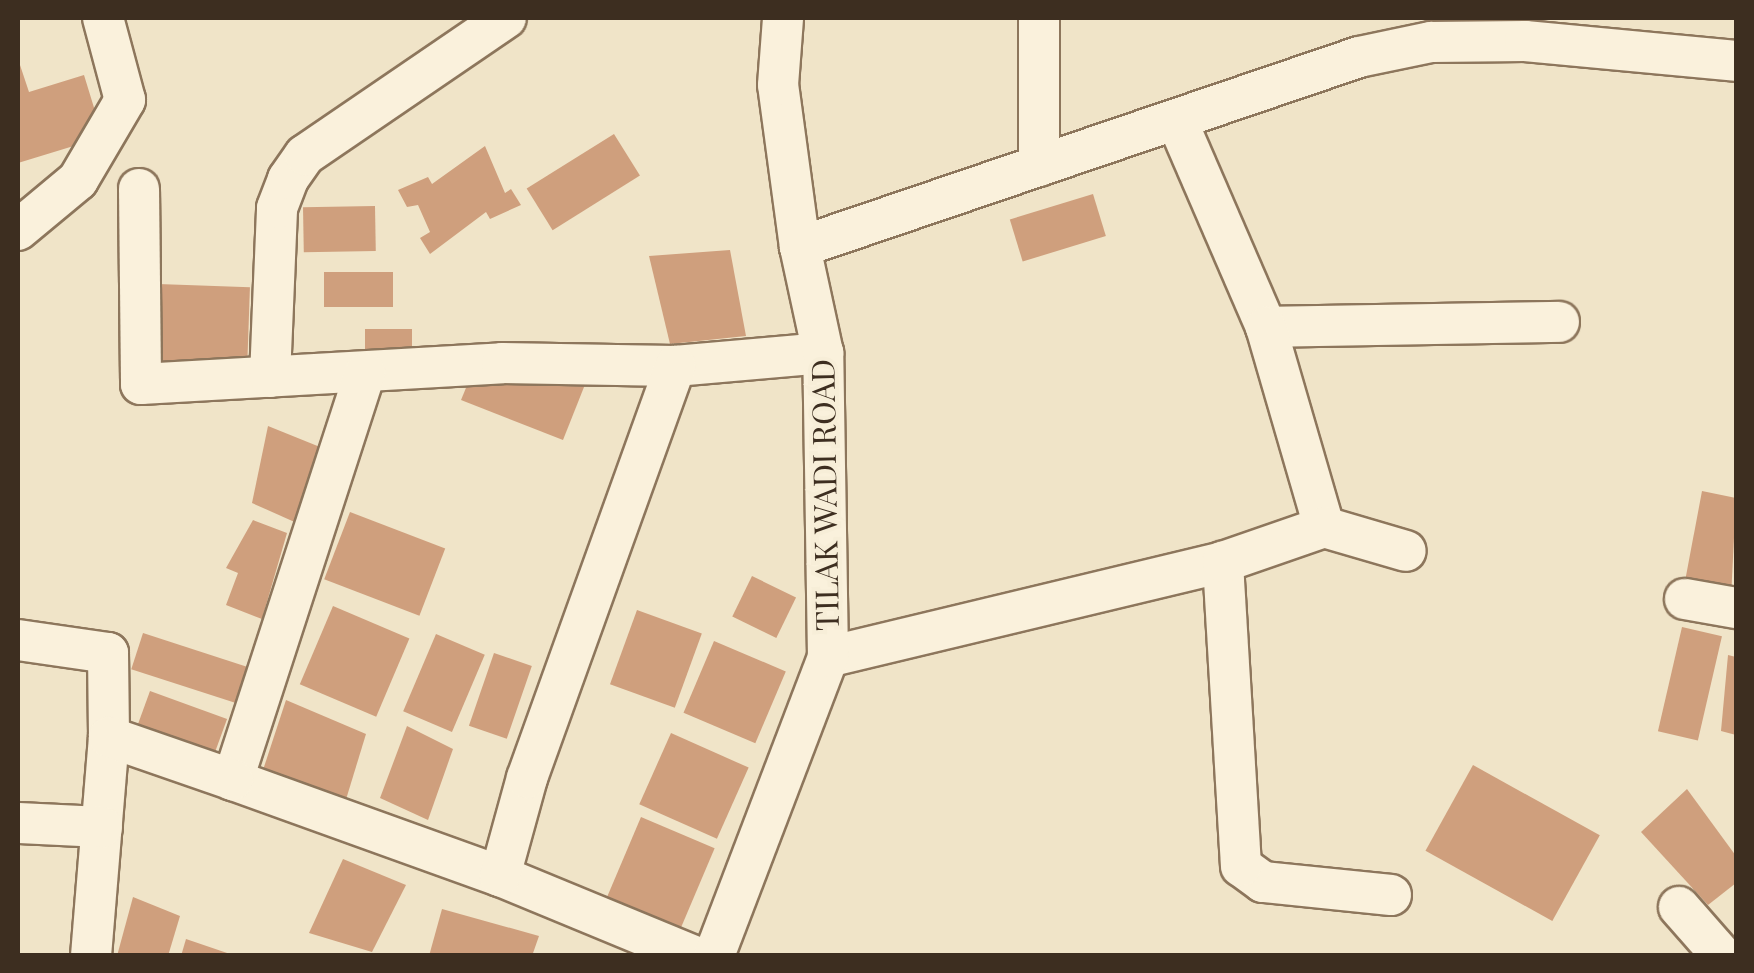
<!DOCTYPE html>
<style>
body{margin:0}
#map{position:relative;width:1754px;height:973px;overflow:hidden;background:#f0e4c8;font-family:"Playfair Display",serif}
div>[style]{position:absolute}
.building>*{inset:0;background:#cf9f7d;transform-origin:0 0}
.roads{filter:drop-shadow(2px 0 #8d765c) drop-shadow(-2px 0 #8d765c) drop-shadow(0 2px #8d765c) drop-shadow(0 -2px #8d765c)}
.minor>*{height:40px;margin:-20px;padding:0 20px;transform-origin:20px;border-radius:20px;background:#faf1dc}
span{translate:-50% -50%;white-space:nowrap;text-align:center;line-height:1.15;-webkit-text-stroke:8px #f7eed8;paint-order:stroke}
.street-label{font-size:32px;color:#3d2e20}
.frame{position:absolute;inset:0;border:20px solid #3d2e20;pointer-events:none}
</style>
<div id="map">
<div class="building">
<div style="clip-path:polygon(18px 59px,29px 92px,84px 75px,103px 137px,18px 163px)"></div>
<div style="left:614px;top:134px;width:49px;height:103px;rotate:58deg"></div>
<div style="clip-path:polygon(485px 146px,505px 193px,511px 189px,521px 205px,490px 219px,486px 212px,430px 254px,420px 238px,430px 232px,418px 205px,407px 207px,398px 190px,428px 177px,432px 184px)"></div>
<div style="left:1093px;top:194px;width:44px;height:87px;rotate:73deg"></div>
<div style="left:375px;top:206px;width:45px;height:72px;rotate:89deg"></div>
<div style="clip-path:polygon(730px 250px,746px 336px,670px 344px,649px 256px)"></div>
<div style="left:393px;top:272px;width:35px;height:69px;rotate:90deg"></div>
<div style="left:158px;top:284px;width:92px;height:84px;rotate:2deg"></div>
<div style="left:365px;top:329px;width:47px;height:34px"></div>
<div style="clip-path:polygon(475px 366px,588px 377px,563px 440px,461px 400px)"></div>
<div style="clip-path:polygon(268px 426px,320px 447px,299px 524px,252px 503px)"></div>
<div style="clip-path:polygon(1702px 491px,1736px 498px,1731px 598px,1683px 592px)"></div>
<div style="left:350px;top:512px;width:102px;height:72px;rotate:21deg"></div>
<div style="clip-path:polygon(253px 520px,287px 533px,262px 619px,226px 605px,238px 573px,226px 568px)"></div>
<div style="left:752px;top:576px;width:49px;height:45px;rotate:26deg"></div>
<div style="left:333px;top:606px;width:83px;height:85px;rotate:23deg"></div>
<div style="left:637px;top:610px;width:69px;height:79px;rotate:20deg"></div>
<div style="left:1682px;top:627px;width:41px;height:107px;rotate:13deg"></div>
<div style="left:143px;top:633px;width:114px;height:38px;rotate:18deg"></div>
<div style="left:436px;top:634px;width:53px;height:84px;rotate:23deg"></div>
<div style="left:714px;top:641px;width:78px;height:78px;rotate:23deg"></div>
<div style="left:494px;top:653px;width:40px;height:77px;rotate:19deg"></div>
<div style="clip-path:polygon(1728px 655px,1736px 657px,1736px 735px,1721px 731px)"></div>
<div style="left:150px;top:691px;width:82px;height:46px;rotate:20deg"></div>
<div style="clip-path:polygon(286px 700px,366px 734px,344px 806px,263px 770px)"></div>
<div style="clip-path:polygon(407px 726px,453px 749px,428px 820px,380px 798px)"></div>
<div style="left:671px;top:733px;width:85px;height:78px;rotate:24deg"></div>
<div style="left:1473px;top:765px;width:145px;height:98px;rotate:29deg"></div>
<div style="clip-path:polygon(1687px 789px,1736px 856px,1736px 883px,1708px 905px,1641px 832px)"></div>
<div style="left:641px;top:817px;width:80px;height:92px;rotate:23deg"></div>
<div style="clip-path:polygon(343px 859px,406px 885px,372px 952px,309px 933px)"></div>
<div style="clip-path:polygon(133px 897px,180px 916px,168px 956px,117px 956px)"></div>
<div style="clip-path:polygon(442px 909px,539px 936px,532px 956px,429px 956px)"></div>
<div style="clip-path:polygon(186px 939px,233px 955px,233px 956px,181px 956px)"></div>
</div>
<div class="roads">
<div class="minor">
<div style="left:1177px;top:121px;width:224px;rotate:66.6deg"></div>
<div style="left:1266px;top:327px;width:293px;rotate:-1deg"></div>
<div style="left:1039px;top:166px;width:148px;rotate:-90deg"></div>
<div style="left:139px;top:189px;width:195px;rotate:89.4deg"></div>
<div style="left:141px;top:384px;width:362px;rotate:-3.3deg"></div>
<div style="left:502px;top:363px;width:173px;rotate:1deg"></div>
<div style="left:675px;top:366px;width:149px;rotate:-5deg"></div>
<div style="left:18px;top:230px;width:78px;rotate:-39.8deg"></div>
<div style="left:78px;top:180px;width:93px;rotate:-59.6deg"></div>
<div style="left:125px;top:100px;width:85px;rotate:-105deg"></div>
<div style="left:800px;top:247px;width:590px;rotate:-18.77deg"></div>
<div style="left:1359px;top:57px;width:74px;rotate:-11.8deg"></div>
<div style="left:1431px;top:42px;width:94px;rotate:-0.6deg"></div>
<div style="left:1525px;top:41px;width:212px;rotate:5.4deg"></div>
<div style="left:1266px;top:327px;width:208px;rotate:73.8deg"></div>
<div style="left:365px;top:373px;width:428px;rotate:108deg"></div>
<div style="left:233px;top:780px;width:284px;rotate:19.8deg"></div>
<div style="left:500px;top:876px;width:210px;rotate:22.4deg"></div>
<div style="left:270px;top:377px;width:169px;rotate:-87.6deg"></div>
<div style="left:277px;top:208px;width:31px;rotate:-69deg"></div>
<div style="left:288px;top:179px;width:29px;rotate:-55deg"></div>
<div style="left:305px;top:155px;width:243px;rotate:-34.3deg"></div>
<div style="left:1685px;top:599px;width:52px;rotate:10deg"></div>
<div style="left:18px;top:640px;width:91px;rotate:8.2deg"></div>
<div style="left:108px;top:653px;width:84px;rotate:89.3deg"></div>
<div style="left:109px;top:737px;width:220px;rotate:94.7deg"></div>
<div style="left:828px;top:657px;width:406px;rotate:-13.5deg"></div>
<div style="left:109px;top:737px;width:131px;rotate:19.1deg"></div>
<div style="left:18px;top:823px;width:84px;rotate:2.7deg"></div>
<div style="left:500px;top:876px;width:102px;rotate:-74.6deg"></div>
<div style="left:527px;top:778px;width:438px;rotate:-70.2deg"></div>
<div style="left:1391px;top:895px;width:129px;rotate:-174.2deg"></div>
<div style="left:1263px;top:882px;width:27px;rotate:-144deg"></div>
<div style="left:1241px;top:866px;width:305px;rotate:-93.4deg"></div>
<div style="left:1223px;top:562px;width:107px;rotate:-19.1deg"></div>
<div style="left:1324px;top:527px;width:85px;rotate:16.3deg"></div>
<div style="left:1679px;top:907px;width:65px;rotate:48.7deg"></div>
<div style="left:714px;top:956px;width:320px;rotate:-69.1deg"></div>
<div style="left:828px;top:657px;width:304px;rotate:-90.9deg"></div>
<div style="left:823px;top:353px;width:108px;rotate:-102.2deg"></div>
<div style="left:800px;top:247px;width:163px;rotate:-97.7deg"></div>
<div style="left:778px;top:85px;width:67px;rotate:-85.7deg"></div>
</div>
</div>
<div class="street-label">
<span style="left:824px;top:495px;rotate:-91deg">TILAK WADI ROAD</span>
</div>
<div class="frame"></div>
</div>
